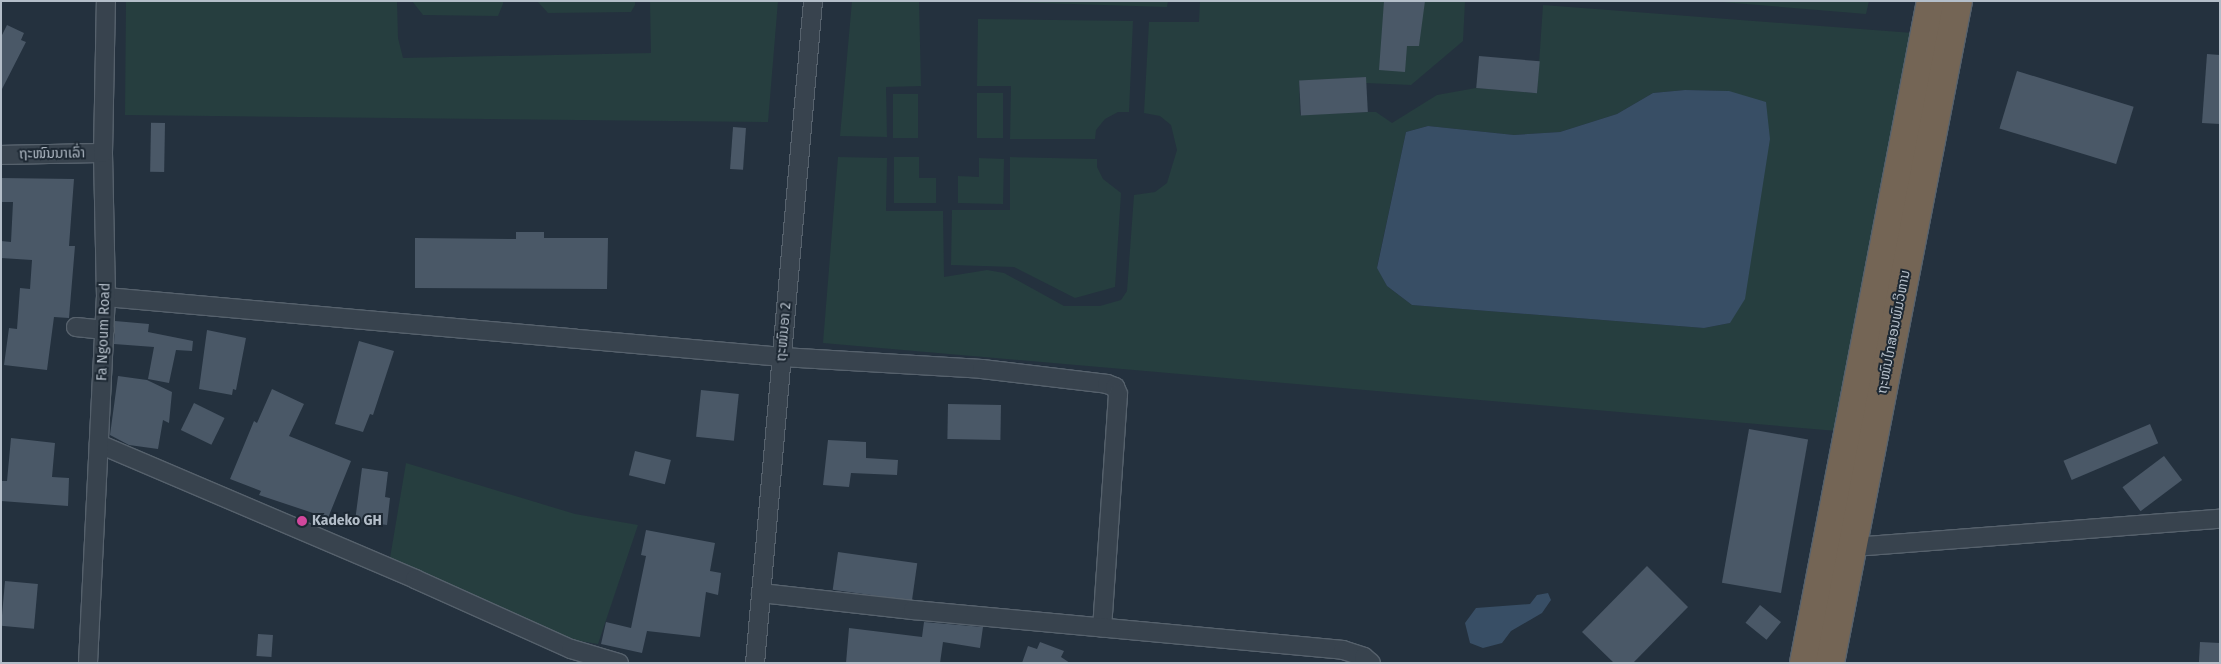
<!DOCTYPE html>
<meta charset="utf-8">
<style>
body{margin:0}
#map{position:relative;width:2221px;height:664px;overflow:hidden;background:#24313e;font-family:"Fira Sans","Noto Sans Lao",sans-serif}
div>[style]{position:absolute}
.green>*{inset:0;background:#263e3f;transform-origin:0 0}
.water>*{inset:0;background:#384e65}
.building>*{inset:0;background:#4a5867;transform-origin:0 0}
.roads{filter:drop-shadow(1px 0 #56616c) drop-shadow(-1px 0 #56616c) drop-shadow(0 1px #56616c) drop-shadow(0 -1px #56616c)}
.street>*{height:18px;margin:-9px;padding:0 9px;transform-origin:9px;border-radius:9px;background:#38434e}
.highway>*{height:28px;margin:-14px;padding:0 14px;transform-origin:14px;border-radius:14px;background:#746555}
.dots>*{width:14px;height:14px;translate:-50% -50%;box-sizing:border-box;border:2px solid #1d2833;border-radius:50%}
span{translate:-50% -50%;white-space:nowrap;text-align:center;line-height:1.15;-webkit-text-stroke:4px #1d2833;paint-order:stroke}
.street-label{font-size:14px;color:#b4bec9}
.poi-label{font-size:14px;color:#b4bec9;font-weight:700}
.left{translate:0 -50%;text-align:left}
.frame{position:absolute;inset:0;border:2px solid #b4bec9;pointer-events:none}
</style>
<div id="map">
<div class="green">
<div style="clip-path:polygon(126px 1px,397px 1px,398px 38px,403px 58px,651px 53px,650px 1px,778px 1px,768px 122px,125px 115px)"></div>
<div style="clip-path:polygon(412px 1px,503px 1px,503px 4px,498px 16px,423px 15px)"></div>
<div style="clip-path:polygon(537px 1px,635px 1px,635px 5px,631px 12px,548px 13px)"></div>
<div style="clip-path:polygon(852px 1px,919px 1px,921px 86px,886px 87px,887px 137px,840px 136px)"></div>
<div style="clip-path:polygon(976px 1px,1168px 1px,1167px 7px)"></div>
<div style="clip-path:polygon(evenodd,1200px 1px,1465px 1px,1463px 41px,1411px 85px,1366px 83px,1366px 77px,1299px 81px,1300px 115px,1368px 112px,1376px 112px,1392px 123px,1437px 95px,1476px 88px,1537px 93px,1543px 5px,1913px 33px,1837px 431px,823px 343px,838px 157px,887px 158px,886px 211px,943px 211px,944px 277px,987px 270px,1004px 273px,1064px 306px,1100px 306px,1121px 300px,1127px 291px,1134px 195px,1155px 192px,1167px 183px,1177px 150px,1171px 125px,1160px 116px,1144px 113px,1149px 22px,1199px 22px,1200px 1px,1685px 90px,1729px 91px,1730px 323px,1704px 328px,1412px 305px,1387px 286px,1377px 267px,1406px 132px,1428px 126px,1514px 135px,1560px 132px,1617px 114px,1653px 93px,1685px 90px)"></div>
<div style="clip-path:polygon(1710px 1px,1869px 1px,1866px 14px)"></div>
<div style="clip-path:polygon(978px 19px,1133px 21px,1129px 112px,1118px 112px,1105px 119px,1096px 130px,1095px 139px,1010px 139px,1011px 86px,977px 86px)"></div>
<div style="left:977px;top:93px;width:26px;height:45px"></div>
<div style="left:893px;top:94px;width:25px;height:44px"></div>
<div style="clip-path:polygon(894px 157px,919px 157px,919px 178px,936px 178px,936px 203px,894px 203px)"></div>
<div style="clip-path:polygon(1010px 157px,1097px 159px,1097px 167px,1103px 179px,1121px 193px,1115px 287px,1075px 298px,1014px 267px,951px 265px,952px 210px,1010px 210px)"></div>
<div style="clip-path:polygon(979px 158px,1004px 159px,1003px 204px,958px 203px,958px 176px,979px 177px)"></div>
<div style="clip-path:polygon(406px 463px,575px 514px,638px 525px,598px 644px,573px 640px,390px 558px)"></div>
</div>
<div class="water">
<div style="clip-path:polygon(1685px 90px,1729px 91px,1766px 102px,1770px 139px,1745px 299px,1730px 323px,1704px 328px,1412px 305px,1387px 286px,1377px 268px,1406px 132px,1428px 126px,1514px 135px,1560px 132px,1617px 114px,1653px 93px)"></div>
<div style="clip-path:polygon(1548px 593px,1551px 600px,1542px 613px,1511px 631px,1502px 643px,1483px 648px,1470px 643px,1465px 623px,1476px 608px,1530px 604px,1537px 595px)"></div>
</div>
<div class="building">
<div style="clip-path:polygon(1384px 1px,1425px 1px,1419px 46px,1407px 46px,1405px 72px,1379px 70px)"></div>
<div style="clip-path:polygon(7px 25px,24px 33px,21px 40px,26px 42px,1px 91px,1px 37px)"></div>
<div style="clip-path:polygon(2207px 54px,2220px 55px,2220px 124px,2202px 123px)"></div>
<div style="left:1479px;top:56px;width:61px;height:32px;rotate:5deg"></div>
<div style="left:2017px;top:71px;width:122px;height:60px;rotate:17deg"></div>
<div style="left:1366px;top:77px;width:35px;height:67px;rotate:87deg"></div>
<div style="left:165px;top:123px;width:49px;height:14px;rotate:91deg"></div>
<div style="left:733px;top:127px;width:13px;height:42px;rotate:4deg"></div>
<div style="clip-path:polygon(1px 178px,74px 179px,69px 246px,75px 246px,69px 318px,54px 317px,47px 370px,4px 365px,9px 328px,17px 329px,20px 288px,30px 289px,32px 260px,1px 258px,1px 241px,11px 242px,13px 202px,1px 202px)"></div>
<div style="clip-path:polygon(516px 232px,544px 232px,544px 238px,608px 238px,607px 289px,415px 288px,415px 238px,516px 239px)"></div>
<div style="clip-path:polygon(115px 321px,149px 324px,148px 332px,193px 341px,192px 351px,176px 350px,169px 383px,148px 379px,154px 347px,114px 344px)"></div>
<div style="clip-path:polygon(207px 330px,246px 338px,236px 390px,233px 389px,232px 395px,199px 389px)"></div>
<div style="clip-path:polygon(359px 341px,394px 351px,373px 415px,370px 414px,363px 432px,335px 424px)"></div>
<div style="clip-path:polygon(118px 376px,147px 380px,172px 392px,169px 423px,163px 420px,158px 449px,129px 445px,110px 435px)"></div>
<div style="clip-path:polygon(272px 389px,304px 404px,289px 436px,351px 461px,328px 518px,259px 495px,261px 491px,230px 479px,254px 421px,257px 423px)"></div>
<div style="left:701px;top:390px;width:38px;height:47px;rotate:6deg"></div>
<div style="left:194px;top:403px;width:34px;height:30px;rotate:26deg"></div>
<div style="left:948px;top:404px;width:53px;height:35px;rotate:1deg"></div>
<div style="left:2150px;top:424px;width:21px;height:94px;rotate:67deg"></div>
<div style="left:1749px;top:429px;width:60px;height:156px;rotate:10deg"></div>
<div style="clip-path:polygon(11px 438px,55px 443px,52px 477px,69px 478px,68px 506px,1px 501px,1px 481px,7px 481px)"></div>
<div style="clip-path:polygon(828px 440px,866px 442px,866px 458px,898px 460px,897px 475px,851px 473px,849px 487px,823px 485px)"></div>
<div style="left:635px;top:451px;width:37px;height:25px;rotate:14deg"></div>
<div style="left:2164px;top:456px;width:30px;height:52px;rotate:53deg"></div>
<div style="clip-path:polygon(362px 468px,388px 472px,385px 497px,390px 498px,387px 525px,355px 521px)"></div>
<div style="clip-path:polygon(646px 530px,715px 543px,710px 571px,721px 573px,718px 595px,706px 592px,700px 637px,647px 631px,642px 653px,601px 644px,606px 622px,631px 628px,646px 556px,641px 555px)"></div>
<div style="left:838px;top:552px;width:80px;height:38px;rotate:8deg"></div>
<div style="clip-path:polygon(1647px 566px,1688px 607px,1633px 663px,1614px 663px,1582px 632px)"></div>
<div style="left:5px;top:581px;width:33px;height:45px;rotate:5deg"></div>
<div style="left:1760px;top:605px;width:27px;height:23px;rotate:39deg"></div>
<div style="clip-path:polygon(924px 622px,983px 627px,980px 648px,943px 642px,940px 663px,846px 663px,849px 628px,922px 637px)"></div>
<div style="left:258px;top:634px;width:15px;height:22px;rotate:4deg"></div>
<div style="clip-path:polygon(1040px 642px,1064px 651px,1061px 657px,1070px 663px,1022px 663px,1028px 646px,1037px 649px)"></div>
<div style="left:2200px;top:642px;width:20px;height:21px;rotate:3deg"></div>
</div>
<div class="roads">
<div class="street">
<div style="left:1px;top:155px;width:102px;rotate:-1.1deg"></div>
<div style="left:106px;top:297px;width:679px;rotate:5.07deg"></div>
<div style="left:782px;top:357px;width:200px;rotate:3.4deg"></div>
<div style="left:982px;top:369px;width:126px;rotate:6.8deg"></div>
<div style="left:1107px;top:384px;width:9px;rotate:21deg"></div>
<div style="left:1115px;top:387px;width:8px;rotate:67deg"></div>
<div style="left:1118px;top:394px;width:234px;rotate:93.9deg"></div>
<div style="left:76px;top:327px;width:29px;rotate:6deg"></div>
<div style="left:99px;top:444px;width:344px;rotate:23.1deg"></div>
<div style="left:415px;top:579px;width:171px;rotate:24.2deg"></div>
<div style="left:571px;top:649px;width:50px;rotate:16.3deg"></div>
<div style="left:1853px;top:547px;width:368px;rotate:-4.4deg"></div>
<div style="left:761px;top:593px;width:153px;rotate:6.4deg"></div>
<div style="left:913px;top:610px;width:432px;rotate:5.3deg"></div>
<div style="left:1343px;top:650px;width:22px;rotate:18deg"></div>
<div style="left:1364px;top:657px;width:9px;rotate:41deg"></div>
<div style="left:88px;top:663px;width:366px;rotate:-87.2deg"></div>
<div style="left:106px;top:297px;width:144px;rotate:-91.2deg"></div>
<div style="left:103px;top:153px;width:152px;rotate:-88.9deg"></div>
<div style="left:755px;top:663px;width:665px;rotate:-84.99deg"></div>
</div>
<div class="highway">
<div style="left:1804px;top:663px;width:674px;rotate:-79.14deg"></div>
<div style="left:1830px;top:663px;width:674px;rotate:-79.06deg"></div>
</div>
</div>
<div class="dots">
<div style="left:302px;top:521px;background:#d1479c"></div>
</div>
<div class="street-label">
<span style="left:52px;top:154px;rotate:-1deg">ຖະໜົນນາເລົ່າ</span>
<span style="left:104px;top:332px;rotate:-88deg">Fa Ngoum Road</span>
<span style="left:784px;top:332px;rotate:-85deg">ຖະໜົນອາ 2</span>
<span style="left:1894px;top:332px;rotate:-79deg">ຖະໜົນໄກສອນພົມວິຫານ</span>
</div>
<div class="poi-label">
<span class="left" style="left:312px;top:521px">Kadeko GH</span>
</div>
<div class="frame"></div>
</div>
